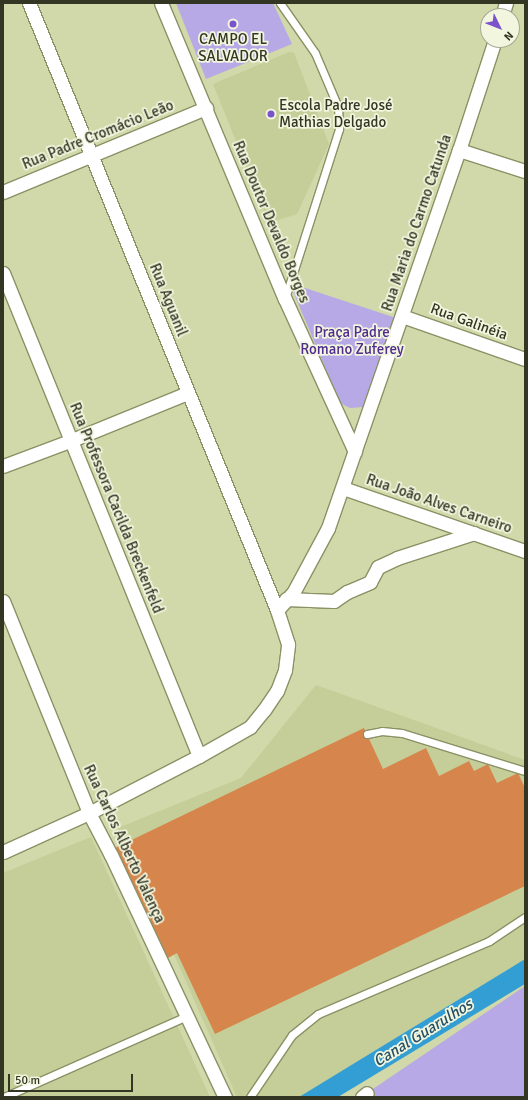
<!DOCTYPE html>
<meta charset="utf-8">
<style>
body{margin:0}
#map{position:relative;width:528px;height:1100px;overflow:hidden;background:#d1d8a9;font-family:Signika,sans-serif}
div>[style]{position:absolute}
.built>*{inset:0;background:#c5cd98}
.green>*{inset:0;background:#b7a9e6}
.water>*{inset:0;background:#339ed3}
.building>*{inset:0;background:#d6864c}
.roads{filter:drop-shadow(1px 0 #8b9165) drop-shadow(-1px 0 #8b9165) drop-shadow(0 1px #8b9165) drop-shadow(0 -1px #8b9165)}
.service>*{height:7px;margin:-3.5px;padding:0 3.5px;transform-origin:3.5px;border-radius:3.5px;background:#fff}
.minor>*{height:13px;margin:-6.5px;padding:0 6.5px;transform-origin:6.5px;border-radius:6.5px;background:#fff}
.dots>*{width:11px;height:11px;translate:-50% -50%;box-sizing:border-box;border:2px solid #f2f6df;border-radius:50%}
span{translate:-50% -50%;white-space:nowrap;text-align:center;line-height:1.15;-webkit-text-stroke:3.5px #f2f6df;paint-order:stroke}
.poi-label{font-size:15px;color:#333623}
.left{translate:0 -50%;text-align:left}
.street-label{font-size:15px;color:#333623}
.park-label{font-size:15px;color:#4f2c8e}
.water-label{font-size:16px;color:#255067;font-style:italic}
.frame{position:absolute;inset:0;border:4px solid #333623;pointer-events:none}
.north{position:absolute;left:480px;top:8px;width:40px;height:40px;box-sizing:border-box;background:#f2f6df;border:1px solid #a6a994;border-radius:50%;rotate:133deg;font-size:11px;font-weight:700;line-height:16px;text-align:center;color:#333623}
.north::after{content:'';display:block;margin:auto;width:14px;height:18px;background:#7a52cc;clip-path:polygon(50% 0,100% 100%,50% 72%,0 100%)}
.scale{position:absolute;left:8px;top:1074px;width:125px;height:18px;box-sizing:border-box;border:2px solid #333623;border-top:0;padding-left:5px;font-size:12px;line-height:14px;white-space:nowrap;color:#333623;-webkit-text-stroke:3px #f2f6df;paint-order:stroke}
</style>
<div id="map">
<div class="built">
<div style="clip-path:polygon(289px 52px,294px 53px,329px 144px,297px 214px,269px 223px,213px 84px)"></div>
<div style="clip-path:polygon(316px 685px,525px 760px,525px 959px,299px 1097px,237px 1097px,118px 828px,241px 778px)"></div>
<div style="clip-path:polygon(91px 837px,210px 1097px,3px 1097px,3px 873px)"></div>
</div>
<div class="green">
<div style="clip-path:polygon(176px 3px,273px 3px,292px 44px,206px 79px)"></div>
<div style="clip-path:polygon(296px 285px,396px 318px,363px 407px,350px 408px,342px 404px,339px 400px,294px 294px,293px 289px)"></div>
<div style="clip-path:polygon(525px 986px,525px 1097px,374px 1097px,367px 1093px)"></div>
</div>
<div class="water">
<div style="clip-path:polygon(525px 959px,525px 984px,338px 1097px,299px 1097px)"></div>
</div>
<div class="building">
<div style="clip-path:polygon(364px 728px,383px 769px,426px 748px,439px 776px,469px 761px,474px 771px,488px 764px,497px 783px,518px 773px,525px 788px,525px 886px,215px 1034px,177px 953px,168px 958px,115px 848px)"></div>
</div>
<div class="roads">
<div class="service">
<div style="left:280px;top:3px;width:61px;rotate:55deg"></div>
<div style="left:315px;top:53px;width:59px;rotate:66.9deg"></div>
<div style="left:338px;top:107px;width:22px;rotate:87deg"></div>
<div style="left:339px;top:129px;width:177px;rotate:107.7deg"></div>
<div style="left:367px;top:734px;width:15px;rotate:-11deg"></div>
<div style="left:382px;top:731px;width:20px;rotate:6deg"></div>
<div style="left:402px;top:733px;width:129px;rotate:17.2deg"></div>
<div style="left:4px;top:1097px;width:200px;rotate:-23.9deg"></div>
<div style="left:250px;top:1097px;width:75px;rotate:-55.9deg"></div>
<div style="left:292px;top:1035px;width:33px;rotate:-39deg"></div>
<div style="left:318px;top:1014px;width:186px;rotate:-23.1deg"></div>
<div style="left:489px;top:941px;width:43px;rotate:-33.7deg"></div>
</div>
<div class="minor">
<div style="left:161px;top:3px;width:321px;rotate:67.3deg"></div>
<div style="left:285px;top:299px;width:168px;rotate:65.4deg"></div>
<div style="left:502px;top:16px;width:14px;rotate:-73deg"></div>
<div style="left:459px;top:150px;width:69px;rotate:17.7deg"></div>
<div style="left:3px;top:192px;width:220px;rotate:-22.5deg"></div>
<div style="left:3px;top:273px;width:521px;rotate:67.91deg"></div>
<div style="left:402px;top:316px;width:130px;rotate:19.3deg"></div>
<div style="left:3px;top:466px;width:74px;rotate:-20.6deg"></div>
<div style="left:72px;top:440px;width:124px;rotate:-22.2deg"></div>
<div style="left:343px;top:488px;width:193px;rotate:19.1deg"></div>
<div style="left:286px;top:599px;width:48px;rotate:2.4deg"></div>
<div style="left:334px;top:601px;width:16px;rotate:-35deg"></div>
<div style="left:347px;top:592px;width:25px;rotate:-23deg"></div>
<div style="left:370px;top:582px;width:17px;rotate:-62deg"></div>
<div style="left:378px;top:567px;width:21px;rotate:-25deg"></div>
<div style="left:397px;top:558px;width:81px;rotate:-18deg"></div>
<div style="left:3px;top:601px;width:229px;rotate:67.9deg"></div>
<div style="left:89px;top:813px;width:47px;rotate:62.4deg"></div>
<div style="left:111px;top:855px;width:268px;rotate:64.8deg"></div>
<div style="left:277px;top:610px;width:23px;rotate:-47deg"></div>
<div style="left:293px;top:593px;width:74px;rotate:-61.7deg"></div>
<div style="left:328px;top:528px;width:400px;rotate:-70.9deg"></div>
<div style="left:459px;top:150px;width:116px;rotate:-71.9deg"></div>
<div style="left:3px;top:852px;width:94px;rotate:-24.4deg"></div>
<div style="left:89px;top:813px;width:124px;rotate:-27.4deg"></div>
<div style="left:199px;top:756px;width:59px;rotate:-29.6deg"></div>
<div style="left:250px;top:727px;width:22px;rotate:-51deg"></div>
<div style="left:264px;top:710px;width:23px;rotate:-56deg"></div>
<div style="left:277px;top:691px;width:22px;rotate:-69deg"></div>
<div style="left:285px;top:670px;width:26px;rotate:-83deg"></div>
<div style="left:288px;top:644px;width:36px;rotate:-108deg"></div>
<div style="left:277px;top:610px;width:656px;rotate:-112.22deg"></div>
<div style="left:362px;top:1097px;width:6px;rotate:-39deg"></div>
</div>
</div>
<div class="dots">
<div style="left:233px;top:24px;background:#7a52cc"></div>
<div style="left:271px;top:114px;background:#7a52cc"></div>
</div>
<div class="poi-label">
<span style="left:233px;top:48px">CAMPO EL<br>SALVADOR</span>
<span class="left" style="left:279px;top:114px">Escola Padre José<br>Mathias Delgado</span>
</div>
<div class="street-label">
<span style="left:98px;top:135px;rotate:-22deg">Rua Padre Cromácio Leão</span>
<span style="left:271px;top:222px;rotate:67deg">Rua Doutor Devaldo Borges</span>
<span style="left:417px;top:223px;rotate:-71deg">Rua Maria do Carmo Catunda</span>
<span style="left:168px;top:300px;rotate:68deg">Rua Aguanil</span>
<span style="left:469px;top:322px;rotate:20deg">Rua Galinéia</span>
<span style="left:439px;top:504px;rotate:19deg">Rua João Alves Carneiro</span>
<span style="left:116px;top:508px;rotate:68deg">Rua Professora Cacilda Breckenfeld</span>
<span style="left:124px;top:844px;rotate:65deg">Rua Carlos Alberto Valença</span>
</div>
<div class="park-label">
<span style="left:352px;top:341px">Praça Padre<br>Romano Zuferey</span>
</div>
<div class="water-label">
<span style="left:423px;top:1033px;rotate:-32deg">Canal Guarulhos</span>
</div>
<div class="frame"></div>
<div class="north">N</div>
<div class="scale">50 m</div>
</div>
